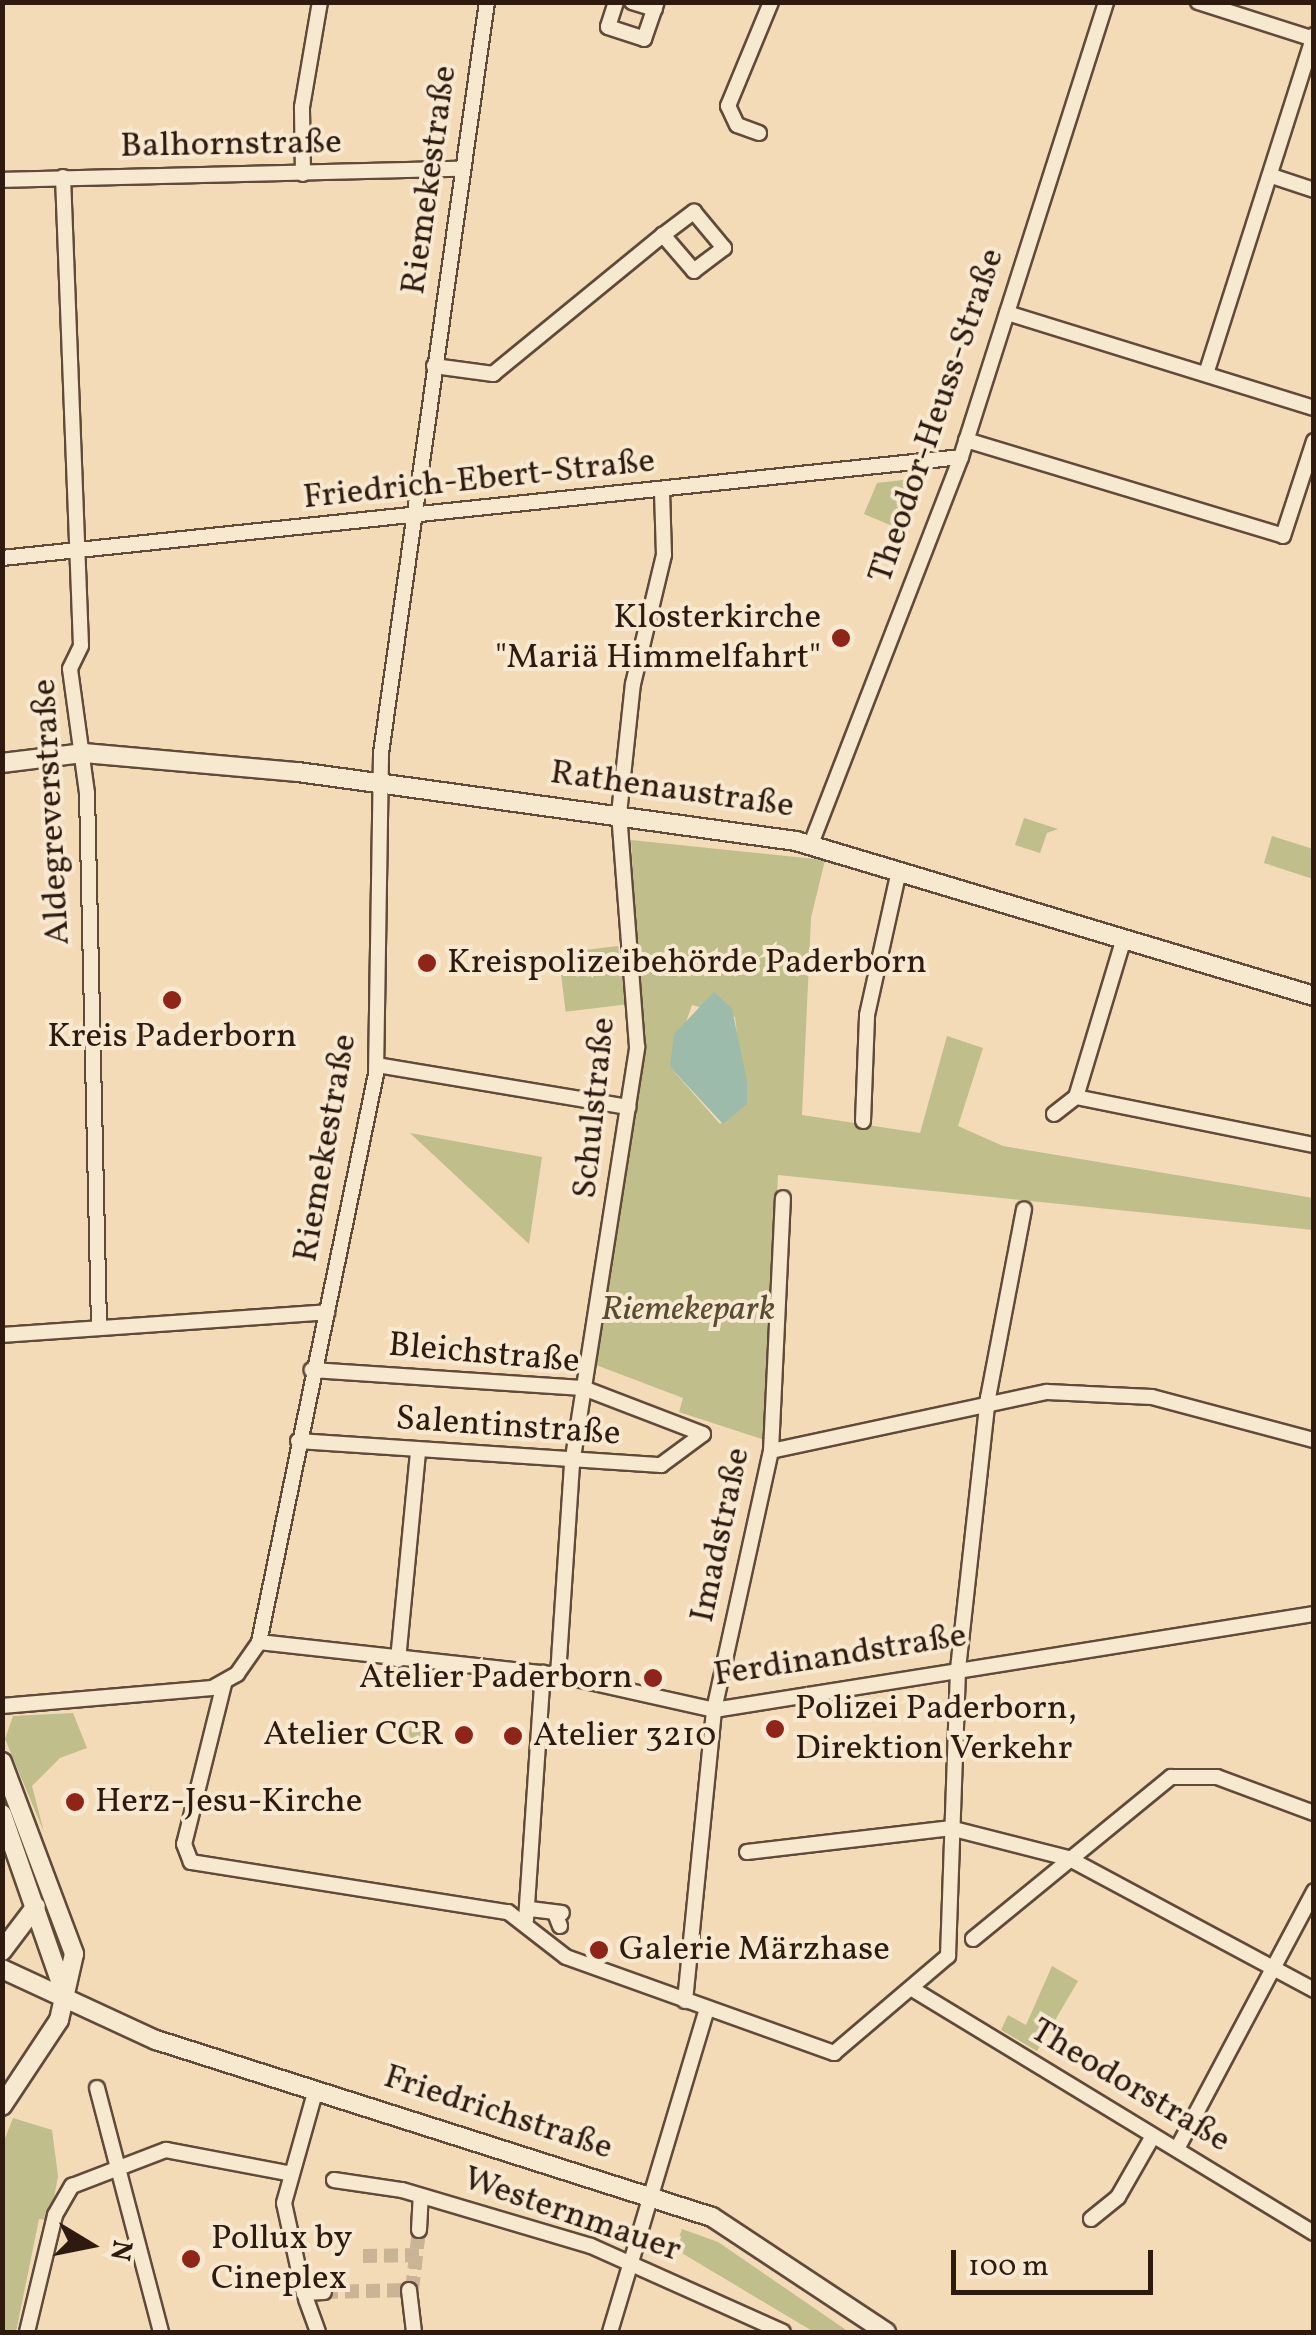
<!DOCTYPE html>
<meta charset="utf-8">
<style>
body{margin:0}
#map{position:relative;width:1316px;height:2335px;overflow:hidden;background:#f2dbb6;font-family:Vollkorn,serif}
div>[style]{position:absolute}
.green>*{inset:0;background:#c0be8a;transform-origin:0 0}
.round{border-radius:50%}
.water>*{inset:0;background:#9cbbab}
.street-tunnel>*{height:14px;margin-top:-7px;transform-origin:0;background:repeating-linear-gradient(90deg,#cbb495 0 14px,transparent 0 21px)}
.roads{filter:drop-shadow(2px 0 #604a39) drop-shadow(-2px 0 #604a39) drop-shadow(0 2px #604a39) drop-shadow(0 -2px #604a39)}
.street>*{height:14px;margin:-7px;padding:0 7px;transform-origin:7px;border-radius:7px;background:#f7e8d0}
.secondary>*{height:18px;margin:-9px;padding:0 9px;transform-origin:9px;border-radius:9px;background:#f7e8d0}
.dots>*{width:28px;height:28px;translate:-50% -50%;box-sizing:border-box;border:5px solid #f7e8d0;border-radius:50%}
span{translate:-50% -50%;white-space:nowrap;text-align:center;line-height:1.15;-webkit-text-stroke:8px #f7e8d0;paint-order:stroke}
.street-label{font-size:35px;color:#2f1a0f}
.poi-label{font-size:35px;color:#2f1a0f}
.right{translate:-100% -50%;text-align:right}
.left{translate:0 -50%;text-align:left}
.park-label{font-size:35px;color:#5a4b34;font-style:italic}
.frame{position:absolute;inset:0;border:5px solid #2f1a0f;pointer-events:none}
.north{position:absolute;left:40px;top:2195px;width:100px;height:100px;-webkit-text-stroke:8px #f7e8d0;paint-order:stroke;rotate:100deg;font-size:28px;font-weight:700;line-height:40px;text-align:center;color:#2f1a0f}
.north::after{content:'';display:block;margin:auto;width:35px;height:45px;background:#2f1a0f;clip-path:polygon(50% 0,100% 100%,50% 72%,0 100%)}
.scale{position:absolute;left:951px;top:2250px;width:202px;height:45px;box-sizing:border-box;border:5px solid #2f1a0f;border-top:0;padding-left:12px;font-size:30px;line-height:35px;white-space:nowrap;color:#2f1a0f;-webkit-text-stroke:8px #f7e8d0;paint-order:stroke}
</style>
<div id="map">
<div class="green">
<div style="clip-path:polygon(911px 479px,917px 489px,902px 530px,864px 514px,877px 483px)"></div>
<div style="clip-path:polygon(1024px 818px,1058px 829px,1047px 833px,1040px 853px,1015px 845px)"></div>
<div style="clip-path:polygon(1272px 836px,1313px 849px,1313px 879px,1264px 863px)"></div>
<div style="clip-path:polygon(evenodd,631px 840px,825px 860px,811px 918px,802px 1115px,920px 1133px,947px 1036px,983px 1048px,958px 1126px,1003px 1146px,1313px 1198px,1313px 1230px,778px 1175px,765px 1440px,679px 1412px,683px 1398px,596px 1365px,643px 1047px,631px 840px,692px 1005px,735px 1017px,745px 1103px,720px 1124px,670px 1067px,692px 1005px)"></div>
<div style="left:618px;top:946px;width:59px;height:60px;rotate:83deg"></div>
<div style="clip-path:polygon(410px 1133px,542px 1157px,529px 1244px)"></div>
<div style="clip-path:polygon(73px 1713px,87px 1748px,60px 1758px,32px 1786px,44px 1832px,5px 1739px,13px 1716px)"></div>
<div class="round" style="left:409px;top:1721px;width:22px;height:22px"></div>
<div style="clip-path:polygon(1052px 1966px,1078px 1981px,1037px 2051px,1001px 2030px,1008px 2015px,1026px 2025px)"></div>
<div style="clip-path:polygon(13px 2118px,52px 2130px,58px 2176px,50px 2220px,39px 2219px,16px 2332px,3px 2332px,2px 2146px)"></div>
<div style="clip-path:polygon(682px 2229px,718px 2242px,849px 2332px,814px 2332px,675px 2249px)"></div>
</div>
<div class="water">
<div style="clip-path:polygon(714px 992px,732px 1009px,747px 1081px,747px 1104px,723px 1124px,670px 1067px,674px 1034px)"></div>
</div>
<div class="street-tunnel">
<div style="left:363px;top:2256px;width:56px;rotate:-1deg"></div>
<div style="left:412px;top:2290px;width:60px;rotate:-83.3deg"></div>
<div style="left:324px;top:2292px;width:85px;rotate:-1.3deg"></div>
</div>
<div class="roads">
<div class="street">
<div style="left:616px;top:2px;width:26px;rotate:108deg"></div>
<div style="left:608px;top:27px;width:38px;rotate:18deg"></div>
<div style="left:644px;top:39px;width:39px;rotate:-71deg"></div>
<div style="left:632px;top:2px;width:24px;rotate:17deg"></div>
<div style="left:1198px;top:2px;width:122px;rotate:17.7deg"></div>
<div style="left:759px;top:133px;width:23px;rotate:-160deg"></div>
<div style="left:737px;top:125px;width:21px;rotate:-115deg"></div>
<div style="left:728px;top:106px;width:113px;rotate:-67.5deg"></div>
<div style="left:303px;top:174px;width:67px;rotate:-90.9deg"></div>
<div style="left:302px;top:107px;width:107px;rotate:-80.3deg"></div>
<div style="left:1272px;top:176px;width:44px;rotate:18.4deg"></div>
<div style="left:63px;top:177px;width:469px;rotate:87.8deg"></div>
<div style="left:81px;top:646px;width:25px;rotate:116deg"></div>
<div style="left:70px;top:669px;width:125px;rotate:82.2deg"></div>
<div style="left:87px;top:793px;width:532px;rotate:88.71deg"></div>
<div style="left:2px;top:180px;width:459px;rotate:-1.4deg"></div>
<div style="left:1007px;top:313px;width:321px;rotate:17.2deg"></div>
<div style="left:434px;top:366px;width:60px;rotate:7.7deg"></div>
<div style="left:493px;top:374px;width:220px;rotate:-39.3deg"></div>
<div style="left:663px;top:235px;width:39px;rotate:-37deg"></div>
<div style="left:694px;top:212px;width:47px;rotate:50.2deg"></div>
<div style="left:724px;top:248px;width:38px;rotate:143deg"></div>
<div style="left:694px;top:271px;width:48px;rotate:-130.7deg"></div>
<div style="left:1206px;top:374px;width:356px;rotate:-72.3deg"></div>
<div style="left:966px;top:440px;width:331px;rotate:16.8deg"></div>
<div style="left:1283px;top:536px;width:100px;rotate:-71.9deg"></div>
<div style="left:2px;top:558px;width:964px;rotate:-6.01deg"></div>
<div style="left:811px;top:844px;width:415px;rotate:-68.8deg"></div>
<div style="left:961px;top:457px;width:478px;rotate:-72.3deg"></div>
<div style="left:377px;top:1065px;width:255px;rotate:9.5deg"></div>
<div style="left:1076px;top:1097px;width:243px;rotate:11.4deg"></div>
<div style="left:1054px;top:1114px;width:28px;rotate:-38deg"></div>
<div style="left:1076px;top:1097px;width:166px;rotate:-73.2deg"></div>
<div style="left:863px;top:1121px;width:106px;rotate:-87.8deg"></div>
<div style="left:867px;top:1015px;width:148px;rotate:-77.5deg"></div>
<div style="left:2px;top:1335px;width:326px;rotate:-4deg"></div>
<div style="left:298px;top:1441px;width:364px;rotate:3.8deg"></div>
<div style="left:661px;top:1465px;width:52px;rotate:-36.4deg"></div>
<div style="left:703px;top:1434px;width:129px;rotate:-159deg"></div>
<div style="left:583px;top:1388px;width:272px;rotate:-176.2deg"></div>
<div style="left:771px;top:1451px;width:282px;rotate:-12.1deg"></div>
<div style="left:1047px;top:1392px;width:105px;rotate:2.7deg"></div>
<div style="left:1152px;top:1397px;width:168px;rotate:14.9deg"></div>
<div style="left:259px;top:1642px;width:301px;rotate:6.3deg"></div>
<div style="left:558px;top:1675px;width:160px;rotate:12.6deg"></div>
<div style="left:714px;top:1710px;width:608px;rotate:-9.09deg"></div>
<div style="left:398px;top:1660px;width:208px;rotate:-84.5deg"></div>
<div style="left:558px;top:1675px;width:211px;rotate:-86.2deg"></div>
<div style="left:572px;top:1464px;width:422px;rotate:-81.1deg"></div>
<div style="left:637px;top:1047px;width:234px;rotate:-94.4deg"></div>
<div style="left:619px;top:814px;width:131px;rotate:-83.9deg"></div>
<div style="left:633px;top:684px;width:133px;rotate:-76.5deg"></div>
<div style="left:664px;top:555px;width:65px;rotate:-91.8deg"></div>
<div style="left:224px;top:1684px;width:165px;rotate:104deg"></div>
<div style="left:184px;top:1844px;width:19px;rotate:69deg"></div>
<div style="left:191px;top:1862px;width:321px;rotate:9deg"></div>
<div style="left:508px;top:1912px;width:73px;rotate:37.8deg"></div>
<div style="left:566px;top:1957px;width:285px;rotate:19.7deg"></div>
<div style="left:834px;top:2053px;width:150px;rotate:-40.4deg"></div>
<div style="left:948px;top:1956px;width:287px;rotate:-88deg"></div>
<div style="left:958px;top:1669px;width:273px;rotate:-83.7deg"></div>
<div style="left:988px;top:1398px;width:192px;rotate:-79.2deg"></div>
<div style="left:2px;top:1706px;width:211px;rotate:-4.9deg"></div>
<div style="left:212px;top:1688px;width:29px;rotate:-29deg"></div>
<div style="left:237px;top:1674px;width:39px;rotate:-55deg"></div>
<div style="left:259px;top:1642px;width:580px;rotate:-78.36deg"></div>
<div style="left:376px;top:1074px;width:321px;rotate:-89.1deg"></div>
<div style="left:381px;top:753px;width:758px;rotate:-81.97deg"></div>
<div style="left:747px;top:1852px;width:204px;rotate:-6.7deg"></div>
<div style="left:950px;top:1828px;width:122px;rotate:14.3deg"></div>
<div style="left:1068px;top:1858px;width:279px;rotate:28.2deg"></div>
<div style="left:530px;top:1909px;width:32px;rotate:7deg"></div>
<div style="left:555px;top:1913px;width:14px;rotate:69deg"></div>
<div style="left:526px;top:1920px;width:248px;rotate:-86.1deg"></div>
<div style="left:973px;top:1939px;width:256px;rotate:-39.3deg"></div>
<div style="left:1171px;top:1777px;width:46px"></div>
<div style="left:1217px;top:1777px;width:103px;rotate:20.4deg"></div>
<div style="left:914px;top:1990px;width:468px;rotate:31.3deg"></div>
<div style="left:685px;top:2001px;width:292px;rotate:-84.3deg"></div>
<div style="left:714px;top:1710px;width:265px;rotate:-77.6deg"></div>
<div style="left:771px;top:1451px;width:253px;rotate:-87.3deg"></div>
<div style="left:97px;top:2088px;width:252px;rotate:75.3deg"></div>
<div style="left:1177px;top:2149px;width:292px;rotate:-62deg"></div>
<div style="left:334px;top:2180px;width:69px;rotate:8.4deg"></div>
<div style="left:402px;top:2190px;width:197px;rotate:16.5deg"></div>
<div style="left:591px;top:2246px;width:210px;rotate:24.1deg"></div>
<div style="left:1091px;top:2219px;width:35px;rotate:-39deg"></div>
<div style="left:1118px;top:2197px;width:70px;rotate:-60.2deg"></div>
<div style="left:419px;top:2230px;width:34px;rotate:-87deg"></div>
<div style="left:409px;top:2290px;width:42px;rotate:83.2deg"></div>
<div style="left:304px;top:2293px;width:20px;rotate:-3deg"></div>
<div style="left:304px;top:2294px;width:93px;rotate:-102.4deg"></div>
<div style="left:284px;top:2203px;width:118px;rotate:-74.3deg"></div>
<div style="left:306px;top:2299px;width:35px;rotate:70deg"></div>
<div style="left:27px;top:2332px;width:120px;rotate:-76.5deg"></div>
<div style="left:55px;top:2215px;width:34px;rotate:-60deg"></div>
<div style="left:72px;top:2186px;width:101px;rotate:-21deg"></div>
<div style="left:166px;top:2150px;width:128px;rotate:10.8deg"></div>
<div style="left:610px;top:2332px;width:334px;rotate:-73.3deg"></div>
</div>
<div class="secondary">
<div style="left:2px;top:763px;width:83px;rotate:-7deg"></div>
<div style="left:84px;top:753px;width:215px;rotate:5.1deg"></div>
<div style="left:298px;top:772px;width:503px;rotate:7.89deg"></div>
<div style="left:796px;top:841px;width:541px;rotate:16.66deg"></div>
<div style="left:2px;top:1762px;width:205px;rotate:69.4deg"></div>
<div style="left:74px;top:1954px;width:68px;rotate:102.8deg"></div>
<div style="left:59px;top:2020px;width:103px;rotate:123.5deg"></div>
<div style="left:2px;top:1814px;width:195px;rotate:70.8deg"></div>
<div style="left:2px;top:1951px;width:56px;rotate:-52.9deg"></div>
<div style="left:2px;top:1969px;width:170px;rotate:24.8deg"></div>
<div style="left:156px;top:2040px;width:583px;rotate:17.66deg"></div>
<div style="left:712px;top:2217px;width:209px;rotate:33.5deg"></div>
</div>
</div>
<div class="dots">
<div style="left:841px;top:638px;background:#8f2418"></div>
<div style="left:427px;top:963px;background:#8f2418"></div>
<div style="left:172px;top:1000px;background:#8f2418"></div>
<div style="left:653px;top:1678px;background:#8f2418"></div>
<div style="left:775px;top:1729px;background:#8f2418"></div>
<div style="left:464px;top:1735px;background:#8f2418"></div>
<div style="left:513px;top:1736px;background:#8f2418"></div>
<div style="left:75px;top:1802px;background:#8f2418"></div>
<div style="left:599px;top:1950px;background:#8f2418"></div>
<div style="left:191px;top:2259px;background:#8f2418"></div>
</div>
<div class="street-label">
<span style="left:231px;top:145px;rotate:-1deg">Balhornstraße</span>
<span style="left:430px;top:180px;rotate:-82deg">Riemekestraße</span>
<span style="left:937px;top:416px;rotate:-71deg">Theodor-Heuss-Straße</span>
<span style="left:479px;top:480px;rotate:-6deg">Friedrich-Ebert-Straße</span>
<span style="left:672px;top:790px;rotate:8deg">Rathenaustraße</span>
<span style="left:52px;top:812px;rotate:-93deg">Aldegreverstraße</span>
<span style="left:595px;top:1108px;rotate:-84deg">Schulstraße</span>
<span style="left:326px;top:1148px;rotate:-80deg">Riemekestraße</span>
<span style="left:484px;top:1354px;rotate:5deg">Bleichstraße</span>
<span style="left:508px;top:1427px;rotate:4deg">Salentinstraße</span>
<span style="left:721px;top:1535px;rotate:-78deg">Imadstraße</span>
<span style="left:840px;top:1656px;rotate:-9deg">Ferdinandstraße</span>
<span style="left:1130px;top:2086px;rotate:31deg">Theodorstraße</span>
<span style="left:498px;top:2113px;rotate:18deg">Friedrichstraße</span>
<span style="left:572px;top:2215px;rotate:19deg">Westernmauer</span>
</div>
<div class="poi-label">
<span class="right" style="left:821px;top:638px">Klosterkirche<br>"Mariä Himmelfahrt"</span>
<span class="left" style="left:447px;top:963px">Kreispolizeibehörde Paderborn</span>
<span style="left:172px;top:1037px">Kreis Paderborn</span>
<span class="right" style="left:633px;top:1678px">Atelier Paderborn</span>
<span class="left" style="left:795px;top:1729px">Polizei Paderborn,<br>Direktion Verkehr</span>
<span class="right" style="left:444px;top:1735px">Atelier CCR</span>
<span class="left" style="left:533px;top:1736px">Atelier 3210</span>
<span class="left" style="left:95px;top:1802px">Herz-Jesu-Kirche</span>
<span class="left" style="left:619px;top:1950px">Galerie Märzhase</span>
<span class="left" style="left:211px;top:2259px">Pollux by<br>Cineplex</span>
</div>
<div class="park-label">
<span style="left:688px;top:1310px">Riemekepark</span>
</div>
<div class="frame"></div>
<div class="north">N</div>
<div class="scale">100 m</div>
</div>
